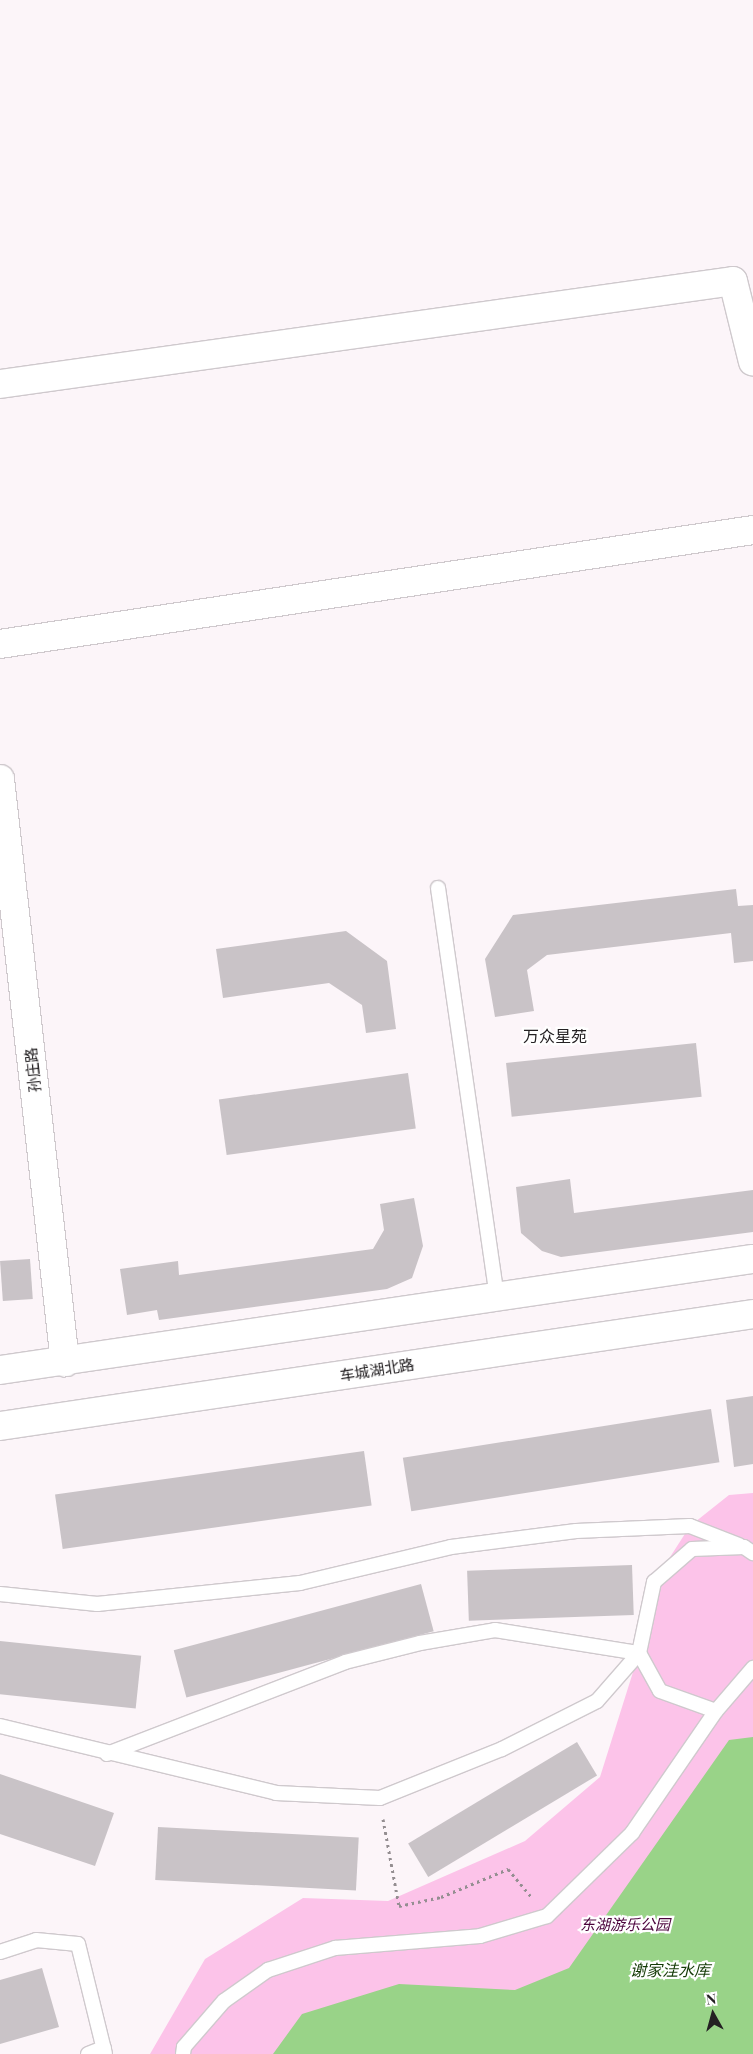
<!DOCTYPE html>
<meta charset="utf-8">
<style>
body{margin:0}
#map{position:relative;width:753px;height:2054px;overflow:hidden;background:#fcf5f9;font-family:"Playfair Display","Noto Sans SC",serif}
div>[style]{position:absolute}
.green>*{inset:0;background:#fcc3e9}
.water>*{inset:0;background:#99d388}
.building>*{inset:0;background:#c9c3c7;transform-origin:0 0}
.path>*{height:3px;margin-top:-1.5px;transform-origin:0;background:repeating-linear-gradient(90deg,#948e91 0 2.5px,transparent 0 6.5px)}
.roads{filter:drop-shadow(1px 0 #cfc9cd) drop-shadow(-1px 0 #cfc9cd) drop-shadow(0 1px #cfc9cd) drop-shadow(0 -1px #cfc9cd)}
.lane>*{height:14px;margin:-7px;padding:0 7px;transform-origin:7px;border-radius:7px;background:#fff}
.street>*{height:28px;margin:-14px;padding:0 14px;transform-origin:14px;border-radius:14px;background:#fff}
.secondary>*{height:28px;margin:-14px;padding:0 14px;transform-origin:14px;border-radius:14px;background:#fff}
span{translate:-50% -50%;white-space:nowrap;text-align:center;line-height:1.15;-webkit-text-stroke:4.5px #fff;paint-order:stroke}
.street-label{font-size:15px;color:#242123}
.park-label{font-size:15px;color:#4b043c;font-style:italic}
.neighbourhood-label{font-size:16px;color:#242123}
.water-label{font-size:16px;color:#143a06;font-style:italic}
.north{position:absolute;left:688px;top:1989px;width:50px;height:50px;-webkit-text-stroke:4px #fff;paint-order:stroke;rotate:353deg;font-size:14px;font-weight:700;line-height:20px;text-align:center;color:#242123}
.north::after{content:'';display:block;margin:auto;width:18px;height:22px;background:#242123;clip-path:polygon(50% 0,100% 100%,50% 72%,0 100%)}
</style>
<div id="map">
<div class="green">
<div style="clip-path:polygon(753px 1493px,753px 2054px,150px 2054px,205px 1959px,303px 1898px,388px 1901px,525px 1841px,600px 1777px,639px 1653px,654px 1582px,690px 1526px,729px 1495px)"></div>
</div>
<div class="water">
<div style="clip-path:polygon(753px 1737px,753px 2054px,273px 2054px,302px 2014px,399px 1984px,515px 1990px,569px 1968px,729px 1740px)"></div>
</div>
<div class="building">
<div style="clip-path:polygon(736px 889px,738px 906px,753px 905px,753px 961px,734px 963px,731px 933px,547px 955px,527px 970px,534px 1011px,495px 1017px,485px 959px,513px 915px)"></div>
<div style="clip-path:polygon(346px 931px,387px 961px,396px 1029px,366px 1033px,362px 1005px,329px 983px,223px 998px,216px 949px)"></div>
<div style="left:696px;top:1043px;width:54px;height:191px;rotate:84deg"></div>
<div style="left:408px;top:1073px;width:56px;height:191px;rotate:82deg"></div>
<div style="clip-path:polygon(570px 1179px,574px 1213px,753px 1190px,753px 1232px,561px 1257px,542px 1251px,521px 1233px,516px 1187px)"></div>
<div style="clip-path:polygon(414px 1198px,423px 1246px,412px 1278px,387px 1289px,159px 1320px,157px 1310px,127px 1315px,120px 1269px,178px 1261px,179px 1275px,373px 1249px,384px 1230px,380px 1204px)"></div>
<div style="left:30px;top:1259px;width:40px;height:30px;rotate:86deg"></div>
<div style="clip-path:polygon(753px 1396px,753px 1464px,734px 1467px,726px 1400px)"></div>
<div style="left:711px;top:1409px;width:54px;height:312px;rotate:81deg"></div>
<div style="left:364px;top:1451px;width:55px;height:312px;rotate:82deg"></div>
<div style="left:632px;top:1565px;width:50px;height:165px;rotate:88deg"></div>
<div style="left:421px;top:1584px;width:49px;height:256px;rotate:75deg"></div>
<div style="left:0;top:1641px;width:142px;height:53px;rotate:6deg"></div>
<div style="left:577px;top:1742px;width:39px;height:197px;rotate:59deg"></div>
<div style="clip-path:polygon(0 1774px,114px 1813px,95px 1866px,0 1834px)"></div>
<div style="left:158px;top:1827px;width:201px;height:53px;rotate:3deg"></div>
<div style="clip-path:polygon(42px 1968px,59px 2027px,0 2044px,0 1980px)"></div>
</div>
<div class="path">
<div style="left:383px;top:1819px;width:88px;rotate:79.6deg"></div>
<div style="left:399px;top:1906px;width:43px;rotate:-12.1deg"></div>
<div style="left:441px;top:1897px;width:73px;rotate:-22.7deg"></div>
<div style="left:508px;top:1869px;width:38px;rotate:50deg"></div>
</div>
<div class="roads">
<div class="lane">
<div style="left:438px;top:888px;width:413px;rotate:81.8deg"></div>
<div style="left:0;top:1594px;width:98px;rotate:5.9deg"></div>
<div style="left:97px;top:1604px;width:204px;rotate:-5.9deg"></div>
<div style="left:300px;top:1583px;width:155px;rotate:-13.4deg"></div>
<div style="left:451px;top:1547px;width:126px;rotate:-7.3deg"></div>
<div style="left:576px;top:1531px;width:114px;rotate:-2.5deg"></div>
<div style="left:690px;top:1526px;width:53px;rotate:21.2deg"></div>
<div style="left:639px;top:1653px;width:43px;rotate:61.1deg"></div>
<div style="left:660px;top:1691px;width:59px;rotate:19.7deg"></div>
<div style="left:0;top:1726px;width:284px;rotate:13.6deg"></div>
<div style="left:276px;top:1793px;width:104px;rotate:2.8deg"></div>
<div style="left:380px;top:1798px;width:131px;rotate:-21.9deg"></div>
<div style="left:502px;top:1749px;width:106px;rotate:-26.8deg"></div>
<div style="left:597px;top:1701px;width:64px;rotate:-48.8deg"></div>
<div style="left:639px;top:1653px;width:73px;rotate:-78.1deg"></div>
<div style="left:654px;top:1582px;width:50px;rotate:-41deg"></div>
<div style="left:692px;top:1549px;width:52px;rotate:-2.2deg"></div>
<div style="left:744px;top:1547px;width:11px;rotate:34deg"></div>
<div style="left:107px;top:1754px;width:255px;rotate:-21.1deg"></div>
<div style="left:345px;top:1662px;width:77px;rotate:-14.2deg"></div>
<div style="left:420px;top:1643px;width:76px;rotate:-9.8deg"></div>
<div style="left:495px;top:1630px;width:146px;rotate:9.1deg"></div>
<div style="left:0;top:1952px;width:38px;rotate:-18deg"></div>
<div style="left:36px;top:1940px;width:42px;rotate:5.4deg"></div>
<div style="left:78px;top:1944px;width:113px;rotate:76.2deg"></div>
<div style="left:88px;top:2054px;width:17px;rotate:-21deg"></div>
<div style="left:183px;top:2054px;width:7px;rotate:-82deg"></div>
<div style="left:184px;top:2047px;width:61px;rotate:-49deg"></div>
<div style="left:224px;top:2001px;width:54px;rotate:-35.2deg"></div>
<div style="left:268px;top:1970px;width:71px;rotate:-18.2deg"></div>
<div style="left:335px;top:1948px;width:145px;rotate:-4.7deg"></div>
<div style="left:480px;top:1936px;width:70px;rotate:-16.6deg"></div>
<div style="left:547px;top:1916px;width:119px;rotate:-44.3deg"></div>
<div style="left:632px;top:1833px;width:148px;rotate:-55.5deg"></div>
<div style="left:716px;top:1711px;width:57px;rotate:-49.3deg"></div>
</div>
<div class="street">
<div style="left:0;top:384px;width:740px;rotate:-8deg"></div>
<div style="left:733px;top:281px;width:83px;rotate:76.1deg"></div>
<div style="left:0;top:644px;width:762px;rotate:-8.61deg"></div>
<div style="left:0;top:779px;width:587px;rotate:83.64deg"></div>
</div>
<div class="secondary">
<div style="left:0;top:1370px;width:761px;rotate:-8.39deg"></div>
<div style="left:0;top:1426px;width:761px;rotate:-8.46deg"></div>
</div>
</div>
<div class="street-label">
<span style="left:33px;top:1070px;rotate:-96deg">孙庄路</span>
<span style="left:377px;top:1370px;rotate:-9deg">车城湖北路</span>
</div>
<div class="park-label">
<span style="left:625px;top:1925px">东湖游乐公园</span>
</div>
<div class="neighbourhood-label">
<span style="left:555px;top:1036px">万众星苑</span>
</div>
<div class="water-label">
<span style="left:670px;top:1970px">谢家洼水库</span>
</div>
<div class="north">N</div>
</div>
